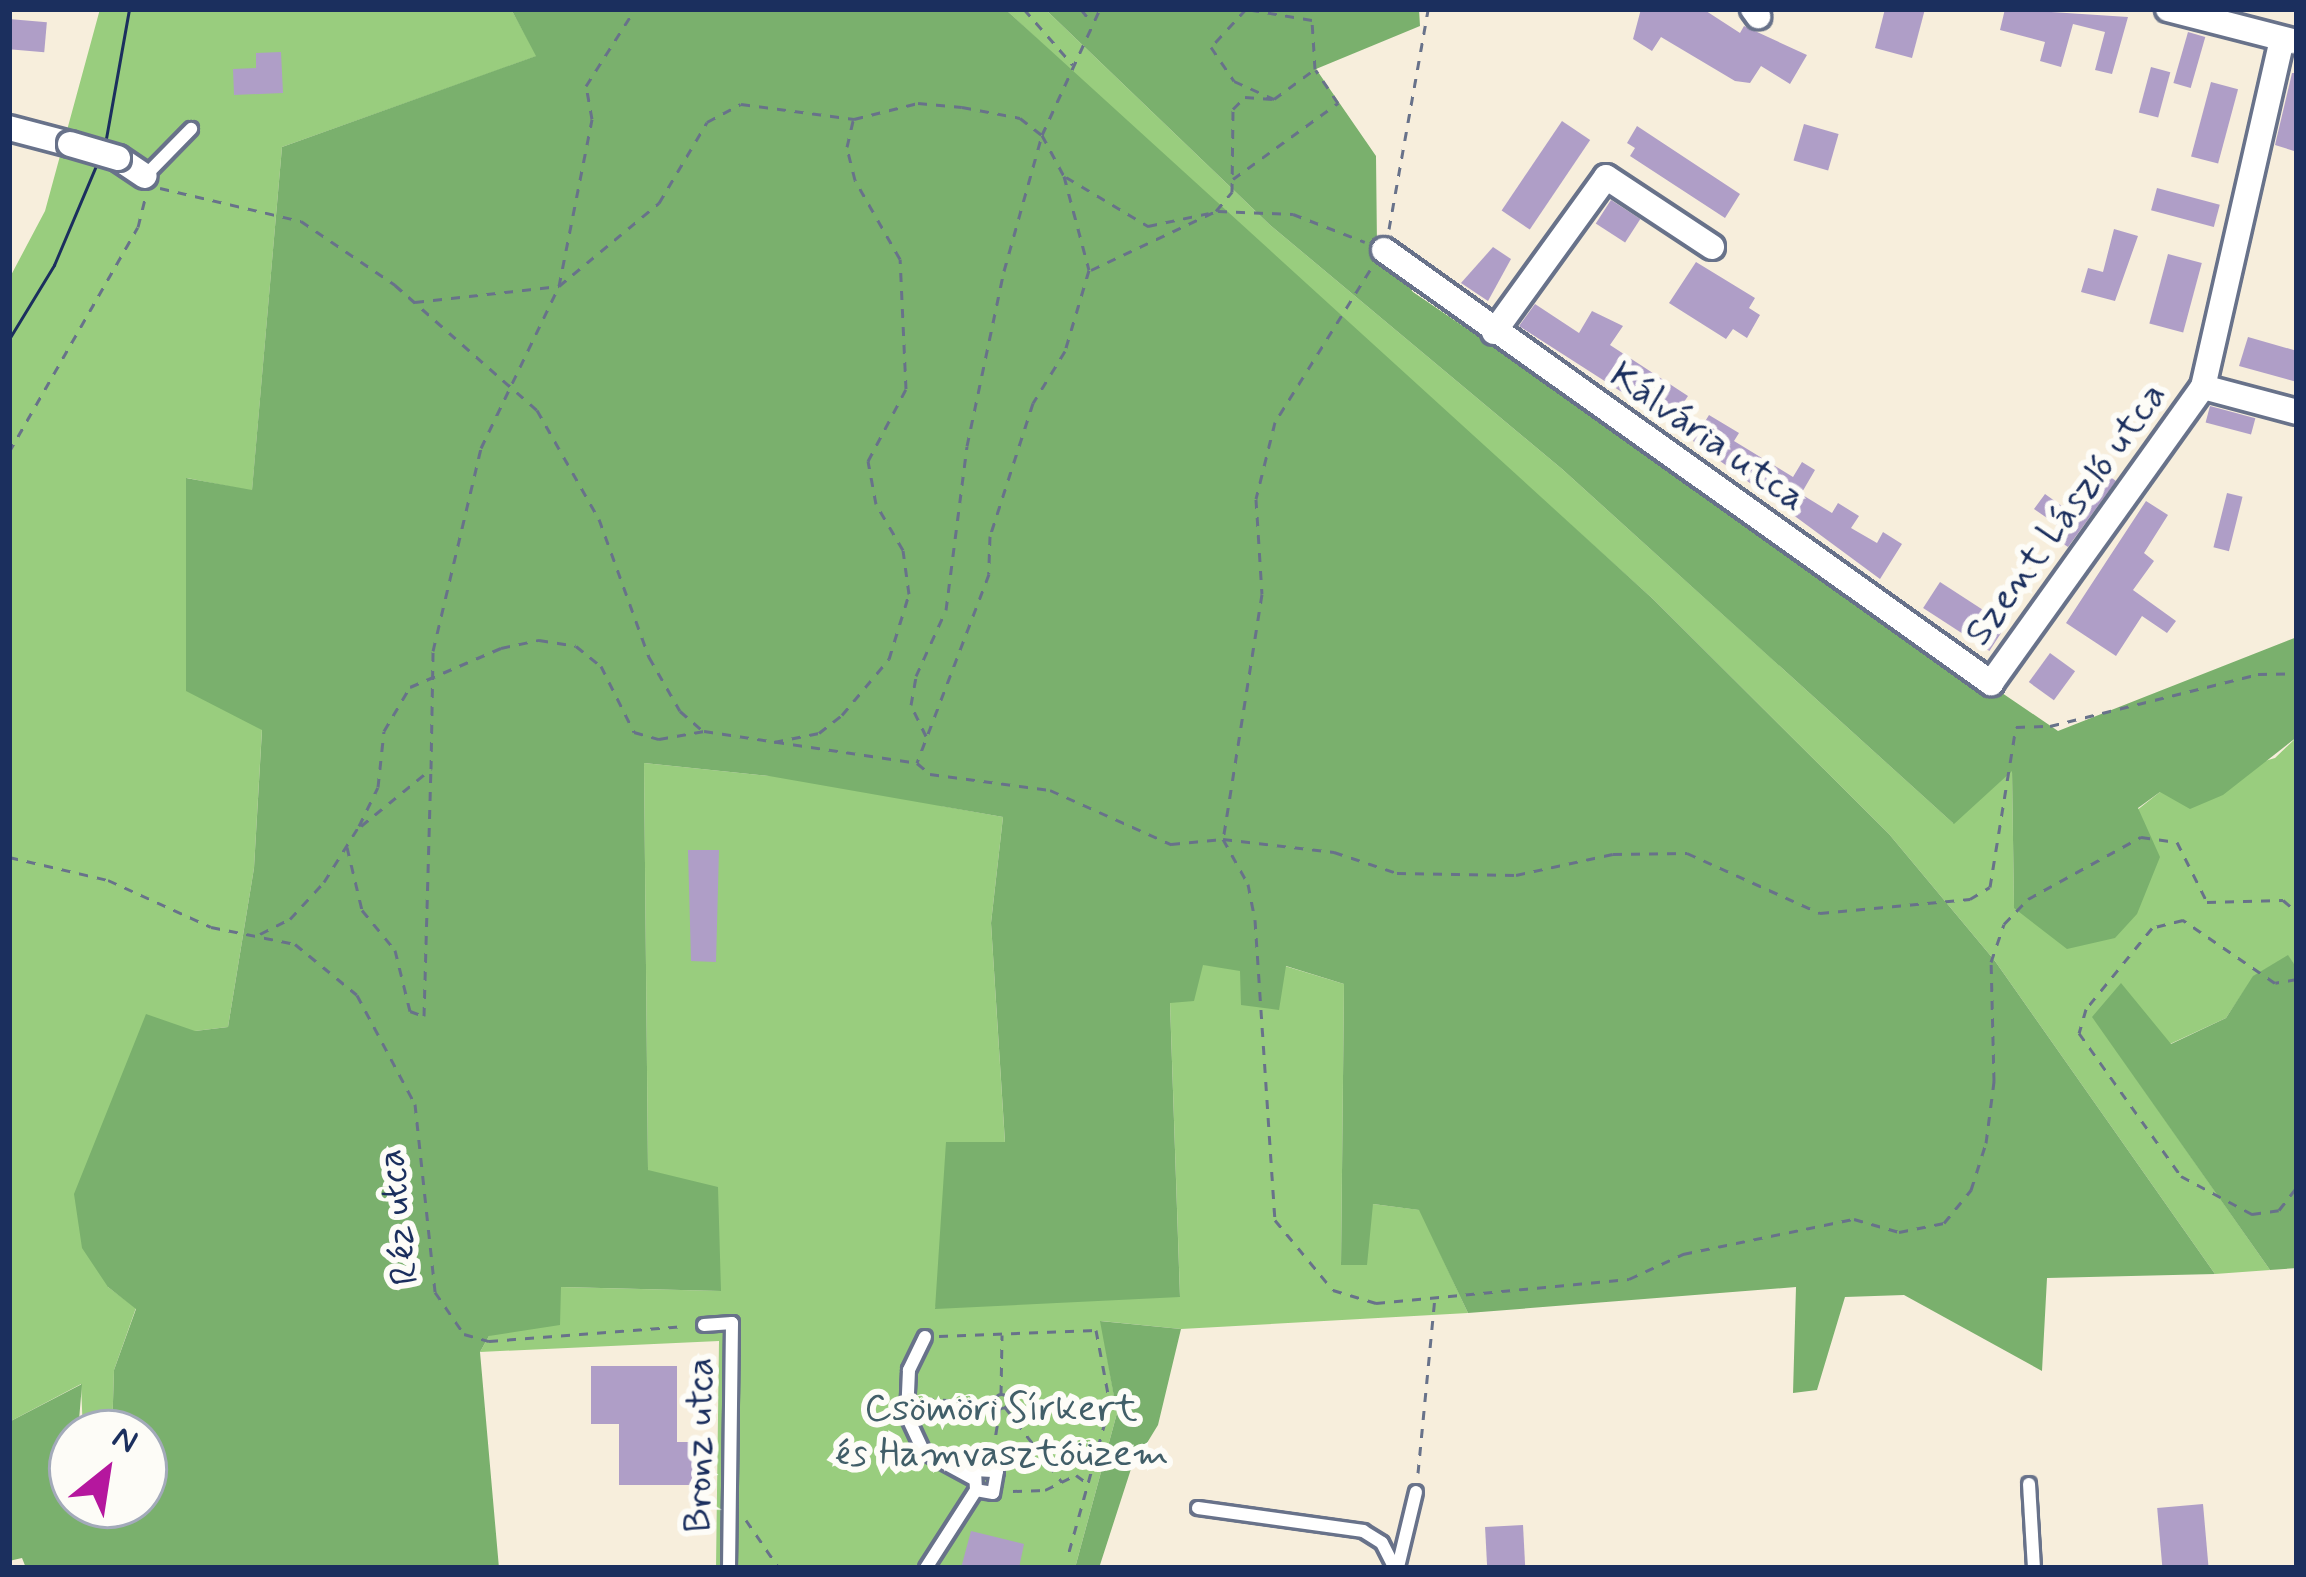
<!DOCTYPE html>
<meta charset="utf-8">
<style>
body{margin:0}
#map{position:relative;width:2306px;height:1577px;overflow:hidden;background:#f7eedc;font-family:Mynerve,sans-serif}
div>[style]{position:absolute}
.green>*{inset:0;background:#99cd7e}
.forest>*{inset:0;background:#7ab06d}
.building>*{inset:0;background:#af9ec7;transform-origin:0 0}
.path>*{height:3px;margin-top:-1.5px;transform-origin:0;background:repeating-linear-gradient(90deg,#68728a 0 9px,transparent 0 18px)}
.path>.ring{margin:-1.5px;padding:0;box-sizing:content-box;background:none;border:3px solid #68728a;border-radius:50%}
.roads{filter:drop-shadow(3px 0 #68728a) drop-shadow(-3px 0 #68728a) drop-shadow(0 3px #68728a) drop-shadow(0 -3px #68728a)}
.lane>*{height:12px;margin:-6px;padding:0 6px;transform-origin:6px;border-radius:6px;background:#fff}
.street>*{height:24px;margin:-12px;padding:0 12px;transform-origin:12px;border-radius:12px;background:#fff}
.tram>*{height:3px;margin:-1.5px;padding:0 1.5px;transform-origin:1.5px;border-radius:1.5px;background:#1b2f5e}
.bridges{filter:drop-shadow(3px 0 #68728a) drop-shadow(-3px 0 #68728a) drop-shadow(0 3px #68728a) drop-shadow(0 -3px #68728a)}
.street-bridge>*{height:24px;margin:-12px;padding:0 12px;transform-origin:12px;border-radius:12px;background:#fff}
span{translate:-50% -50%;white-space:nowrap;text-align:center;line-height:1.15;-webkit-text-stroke:12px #fdfcf7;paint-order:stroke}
.street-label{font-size:39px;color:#1b2f5e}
.park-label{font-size:39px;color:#415e68}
.frame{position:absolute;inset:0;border:12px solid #1b2f5e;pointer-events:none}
.north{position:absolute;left:48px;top:1409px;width:120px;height:120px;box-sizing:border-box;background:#fdfcf7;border:3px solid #a3aaba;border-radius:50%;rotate:30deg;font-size:33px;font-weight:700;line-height:48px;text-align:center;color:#1b2f5e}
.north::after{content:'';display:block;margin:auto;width:42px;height:54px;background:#b5179e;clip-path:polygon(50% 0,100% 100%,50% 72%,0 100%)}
</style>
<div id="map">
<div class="green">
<div style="clip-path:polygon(100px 9px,511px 9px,537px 56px,282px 147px,252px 491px,187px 478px,262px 729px,254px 868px,228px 1027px,195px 1031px,108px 1287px,136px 1308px,114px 1370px,112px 1433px,83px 1433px,81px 1384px,9px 1422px,9px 279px,45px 211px)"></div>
<div style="clip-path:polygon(1005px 9px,1045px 9px,1270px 225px,1562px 469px,1953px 823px,2012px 770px,2014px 907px,2160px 792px,2275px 758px,2297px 737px,2297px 968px,2288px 956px,2254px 976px,2226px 1018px,2170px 1044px,2093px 1017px,2270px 1270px,2215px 1274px,1995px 961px,1889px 834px,1653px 599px,1234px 222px,942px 806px,1003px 817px,991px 923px,1005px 1143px,935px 1308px,1180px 1296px,1170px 1002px,1202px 965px,1285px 966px,1344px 984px,1341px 1264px,1373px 1204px,1420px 1210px,1468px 1313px,1181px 1329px,1101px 1321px,1117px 1413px,1075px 1568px,716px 1568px,719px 1341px,480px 1352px,489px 1336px,560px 1287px,721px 1291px,648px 1170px,644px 763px,769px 776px,1211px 201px)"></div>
</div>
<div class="forest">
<div style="clip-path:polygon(511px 9px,1005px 9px,1653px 599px,1889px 834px,1995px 961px,2215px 1274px,2047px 1278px,2042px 1371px,1904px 1295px,1845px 1297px,1817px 1390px,1793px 1393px,1796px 1287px,1468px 1313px,1419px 1210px,1373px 1204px,1367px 1265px,1341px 1265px,1344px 984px,1286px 966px,1279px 1010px,1241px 1005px,1240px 971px,1203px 965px,1194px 1001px,1170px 1003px,1180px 1297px,935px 1309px,946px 1142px,1005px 1142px,991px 923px,1003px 817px,769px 776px,644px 763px,648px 1170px,718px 1187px,721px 1291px,561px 1287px,560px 1325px,489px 1336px,480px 1352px,499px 1568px,26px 1568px,22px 1558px,9px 1561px,9px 1422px,82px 1384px,72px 1505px,144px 1505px,144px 1433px,112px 1433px,114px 1370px,136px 1309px,108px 1287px,82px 1248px,74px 1194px,146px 1014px,195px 1031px,228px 1027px,254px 868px,262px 730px,186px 691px,186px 478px,252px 490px,282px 147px,536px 56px)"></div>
<div style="clip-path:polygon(1045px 9px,1419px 9px,1420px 26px,1316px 69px,1376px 156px,1377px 246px,1413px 292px,2058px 731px,2297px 637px,2297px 737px,2223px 795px,2190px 809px,2160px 792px,2138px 808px,2160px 857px,2137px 914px,2115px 938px,2067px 949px,2014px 908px,2012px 771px,1954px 824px,1562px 469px,1270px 225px)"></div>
<div style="clip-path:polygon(2288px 955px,2297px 968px,2297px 1268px,2270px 1270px,2092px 1017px,2121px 983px,2171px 1044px,2226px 1018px,2253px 976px)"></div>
<div style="clip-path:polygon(1100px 1321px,1181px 1329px,1158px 1425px,1131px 1469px,1099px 1568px,1075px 1568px,1117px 1413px)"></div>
</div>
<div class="building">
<div style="clip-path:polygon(1641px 9px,1703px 9px,1740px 33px,1744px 26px,1807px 55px,1790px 84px,1761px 66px,1750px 83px,1735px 81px,1661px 37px,1652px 51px,1633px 39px)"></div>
<div style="clip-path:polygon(1885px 9px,1925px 9px,1912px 58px,1875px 48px)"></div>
<div style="clip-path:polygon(2005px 9px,2128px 17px,2112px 74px,2095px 70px,2105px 32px,2073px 24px,2061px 67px,2040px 61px,2045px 42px,2000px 30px)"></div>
<div style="left:9px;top:19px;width:38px;height:30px;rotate:5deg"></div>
<div style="left:2188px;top:32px;width:18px;height:53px;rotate:16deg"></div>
<div style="clip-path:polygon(281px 52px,283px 93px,234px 95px,233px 69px,256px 68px,256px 53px)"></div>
<div style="left:2151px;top:67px;width:20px;height:47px;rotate:15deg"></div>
<div style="clip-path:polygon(2292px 73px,2297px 73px,2294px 151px,2275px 145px)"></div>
<div style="left:2211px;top:82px;width:28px;height:77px;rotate:15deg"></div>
<div style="left:1562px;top:121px;width:34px;height:108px;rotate:34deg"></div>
<div style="left:1804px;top:124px;width:36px;height:38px;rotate:16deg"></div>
<div style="clip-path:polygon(1637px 126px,1740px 194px,1725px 218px,1630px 156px,1635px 148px,1627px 143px)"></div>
<div style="left:2157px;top:188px;width:65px;height:23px;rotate:15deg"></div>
<div style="left:1611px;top:200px;width:35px;height:28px;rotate:33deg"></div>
<div style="clip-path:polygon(2114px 229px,2138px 236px,2115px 301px,2081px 292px,2088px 268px,2103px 272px)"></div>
<div style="clip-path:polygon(1493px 247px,1511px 259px,1488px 301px,1461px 283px)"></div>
<div style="left:2168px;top:254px;width:35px;height:72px;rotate:15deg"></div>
<div style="clip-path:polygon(1696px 262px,1755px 298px,1749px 308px,1760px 315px,1747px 338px,1733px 329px,1726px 339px,1669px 303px)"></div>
<div style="clip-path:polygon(1535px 304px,1579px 333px,1592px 311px,1623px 326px,1610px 345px,1688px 396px,1670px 423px,1519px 326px)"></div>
<div style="clip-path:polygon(2248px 337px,2297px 351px,2297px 382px,2239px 366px)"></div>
<div style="left:2210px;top:406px;width:47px;height:17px;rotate:15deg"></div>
<div style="clip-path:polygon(1709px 415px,1739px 433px,1734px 441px,1793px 477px,1802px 462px,1815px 470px,1801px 494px,1832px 513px,1838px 503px,1859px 516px,1851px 528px,1877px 543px,1883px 532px,1902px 544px,1880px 579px,1693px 441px)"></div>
<div style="clip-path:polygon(2095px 466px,2116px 481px,2068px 547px,2056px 539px,2063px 529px,2034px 509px,2045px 494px,2066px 509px)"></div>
<div style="left:2227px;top:493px;width:16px;height:56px;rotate:14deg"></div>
<div style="clip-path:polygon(2146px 501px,2168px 515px,2144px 553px,2154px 561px,2133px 590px,2176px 621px,2167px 633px,2142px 616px,2116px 656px,2066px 623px)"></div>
<div style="left:1940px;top:582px;width:79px;height:31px;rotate:33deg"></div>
<div style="left:2050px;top:653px;width:31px;height:36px;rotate:36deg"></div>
<div style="clip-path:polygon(688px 850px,719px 850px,716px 962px,691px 961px)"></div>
<div style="clip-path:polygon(591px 1366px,677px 1366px,677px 1442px,706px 1442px,706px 1485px,619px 1485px,619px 1424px,591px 1424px)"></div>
<div style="left:2203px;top:1504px;width:64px;height:46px;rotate:85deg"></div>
<div style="left:1523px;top:1525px;width:43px;height:38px;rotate:87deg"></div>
<div style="clip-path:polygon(971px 1531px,1024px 1544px,1019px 1568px,961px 1568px)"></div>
</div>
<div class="path">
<div style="left:1024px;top:9px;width:74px;rotate:48.8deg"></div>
<div style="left:1081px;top:9px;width:16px;rotate:52deg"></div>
<div style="left:1066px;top:177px;width:96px;rotate:30.9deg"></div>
<div style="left:1148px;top:226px;width:62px;rotate:-12deg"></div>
<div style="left:1233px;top:179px;width:130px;rotate:-35.9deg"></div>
<div style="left:1338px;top:103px;width:40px;rotate:-124deg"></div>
<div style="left:160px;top:188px;width:145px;rotate:13.2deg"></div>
<div style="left:301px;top:221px;width:114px;rotate:34.2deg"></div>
<div style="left:395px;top:285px;width:189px;rotate:41.4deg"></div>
<div style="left:537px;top:410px;width:125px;rotate:60.4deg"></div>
<div style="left:599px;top:519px;width:147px;rotate:70.1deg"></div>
<div style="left:649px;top:657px;width:62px;rotate:60.1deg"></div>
<div style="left:680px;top:711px;width:28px;rotate:41deg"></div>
<div style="left:1218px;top:211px;width:75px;rotate:2.3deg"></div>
<div style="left:1293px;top:214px;width:77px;rotate:21.3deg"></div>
<div style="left:1389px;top:229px;width:223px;rotate:-79.9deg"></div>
<div style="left:1091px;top:270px;width:138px;rotate:-25.3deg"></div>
<div style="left:1216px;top:211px;width:25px;rotate:-50deg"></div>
<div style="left:1232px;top:192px;width:83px;rotate:-89.3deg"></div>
<div style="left:1233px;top:109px;width:17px;rotate:-45deg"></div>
<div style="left:1245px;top:97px;width:29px;rotate:4deg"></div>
<div style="left:1274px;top:99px;width:51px;rotate:-36.2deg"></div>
<div style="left:1315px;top:69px;width:49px;rotate:-93.5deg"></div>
<div style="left:1312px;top:20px;width:67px;rotate:-170.5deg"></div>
<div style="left:1246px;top:9px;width:52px;rotate:132.6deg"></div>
<div style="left:1211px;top:47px;width:41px;rotate:55.9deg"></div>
<div style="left:1234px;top:81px;width:44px;rotate:24.2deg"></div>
<div style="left:1370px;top:270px;width:179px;rotate:122deg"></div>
<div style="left:1275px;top:422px;width:79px;rotate:103.9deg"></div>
<div style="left:1256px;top:499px;width:95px;rotate:86.4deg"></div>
<div style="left:1262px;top:594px;width:248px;rotate:99deg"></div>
<div style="left:1223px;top:839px;width:51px;rotate:60.9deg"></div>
<div style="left:1248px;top:884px;width:37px;rotate:79deg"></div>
<div style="left:1255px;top:920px;width:301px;rotate:86.2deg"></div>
<div style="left:1275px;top:1220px;width:91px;rotate:50.4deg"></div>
<div style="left:1333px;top:1290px;width:45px;rotate:16.8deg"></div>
<div style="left:1376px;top:1303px;width:254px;rotate:-5.4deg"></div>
<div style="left:1629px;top:1279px;width:60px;rotate:-24.8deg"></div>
<div style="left:1683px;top:1254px;width:175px;rotate:-11.6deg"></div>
<div style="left:1854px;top:1219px;width:47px;rotate:16.1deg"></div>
<div style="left:1899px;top:1232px;width:46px;rotate:-11.3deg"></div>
<div style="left:1944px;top:1223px;width:43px;rotate:-50.7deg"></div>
<div style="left:1971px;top:1190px;width:49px;rotate:-72.3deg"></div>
<div style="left:1986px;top:1143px;width:63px;rotate:-82.6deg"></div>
<div style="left:1994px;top:1081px;width:119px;rotate:-91.4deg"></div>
<div style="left:1991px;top:962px;width:40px;rotate:-71.1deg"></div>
<div style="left:2004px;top:924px;width:35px;rotate:-46deg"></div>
<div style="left:2028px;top:899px;width:129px;rotate:-28.8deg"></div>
<div style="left:2141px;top:837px;width:36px;rotate:8deg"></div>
<div style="left:2177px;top:842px;width:67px;rotate:63.4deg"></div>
<div style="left:2207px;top:902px;width:76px;rotate:-1.5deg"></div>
<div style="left:2283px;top:900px;width:18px;rotate:41deg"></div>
<div style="left:415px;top:302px;width:145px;rotate:-6.3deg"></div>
<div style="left:559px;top:286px;width:130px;rotate:-39.7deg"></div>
<div style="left:659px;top:203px;width:94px;rotate:-59.3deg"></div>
<div style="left:707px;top:122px;width:38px;rotate:-28deg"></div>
<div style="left:741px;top:104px;width:114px;rotate:7.6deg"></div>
<div style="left:854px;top:119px;width:66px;rotate:-14deg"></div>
<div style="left:918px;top:103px;width:44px;rotate:5.2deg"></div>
<div style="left:962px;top:107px;width:59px;rotate:10.7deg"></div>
<div style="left:1020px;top:118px;width:28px;rotate:38deg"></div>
<div style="left:1042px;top:135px;width:47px;rotate:61.8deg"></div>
<div style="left:1064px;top:176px;width:97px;rotate:75.1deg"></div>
<div style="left:1089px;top:270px;width:84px;rotate:106.5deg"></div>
<div style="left:1065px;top:351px;width:61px;rotate:121.6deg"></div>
<div style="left:1033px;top:403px;width:140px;rotate:107.9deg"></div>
<div style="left:990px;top:536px;width:38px;rotate:92deg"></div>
<div style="left:989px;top:574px;width:202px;rotate:110.9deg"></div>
<div style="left:9px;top:452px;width:259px;rotate:-60.2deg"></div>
<div style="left:138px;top:227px;width:33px;rotate:-76deg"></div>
<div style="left:926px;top:736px;width:34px;rotate:-116deg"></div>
<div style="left:911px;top:705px;width:29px;rotate:-80deg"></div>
<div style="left:916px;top:676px;width:72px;rotate:-65.6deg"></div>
<div style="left:946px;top:610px;width:165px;rotate:-82.7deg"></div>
<div style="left:967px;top:446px;width:179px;rotate:-78.1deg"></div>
<div style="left:1004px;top:271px;width:141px;rotate:-74.4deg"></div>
<div style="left:1042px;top:135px;width:139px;rotate:-65.3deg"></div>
<div style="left:774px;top:742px;width:46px;rotate:-11.3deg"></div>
<div style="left:819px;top:733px;width:29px;rotate:-38deg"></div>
<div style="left:842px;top:715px;width:73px;rotate:-50deg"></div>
<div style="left:889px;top:659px;width:68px;rotate:-72.9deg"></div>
<div style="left:909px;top:594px;width:44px;rotate:-97.8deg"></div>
<div style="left:903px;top:550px;width:53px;rotate:-120.4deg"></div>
<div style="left:876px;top:504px;width:44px;rotate:-100.5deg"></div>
<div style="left:868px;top:461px;width:81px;rotate:-62.2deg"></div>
<div style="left:906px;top:389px;width:130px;rotate:-92.6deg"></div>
<div style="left:900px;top:259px;width:91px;rotate:-119.7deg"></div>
<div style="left:855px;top:180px;width:34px;rotate:-104deg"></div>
<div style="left:847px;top:147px;width:27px;rotate:-77deg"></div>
<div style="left:361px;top:826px;width:90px;rotate:-39.2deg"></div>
<div style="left:431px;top:769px;width:118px;rotate:-89deg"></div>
<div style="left:433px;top:651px;width:209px;rotate:-76.7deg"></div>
<div style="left:481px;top:448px;width:180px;rotate:-64.3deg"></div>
<div style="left:559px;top:286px;width:170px;rotate:-78.8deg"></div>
<div style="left:592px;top:119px;width:34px;rotate:-100deg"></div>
<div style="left:586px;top:86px;width:91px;rotate:-57.5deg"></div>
<div style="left:347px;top:847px;width:65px;rotate:76.6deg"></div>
<div style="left:362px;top:910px;width:52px;rotate:50.5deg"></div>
<div style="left:395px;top:950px;width:63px;rotate:76.2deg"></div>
<div style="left:410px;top:1011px;width:15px;rotate:20deg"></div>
<div style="left:424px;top:1016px;width:245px;rotate:-88.4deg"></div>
<div style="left:9px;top:857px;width:102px;rotate:13.1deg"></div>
<div style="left:108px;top:880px;width:113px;rotate:24.5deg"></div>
<div style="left:211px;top:927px;width:86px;rotate:11.4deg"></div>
<div style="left:295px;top:944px;width:80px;rotate:39.4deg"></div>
<div style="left:357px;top:995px;width:123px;rotate:62deg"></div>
<div style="left:415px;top:1104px;width:189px;rotate:83.9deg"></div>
<div style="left:435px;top:1292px;width:51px;rotate:55.4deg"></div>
<div style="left:464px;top:1334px;width:26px;rotate:16deg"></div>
<div style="left:489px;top:1341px;width:197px;rotate:-4.4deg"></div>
<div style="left:260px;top:934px;width:34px;rotate:-27deg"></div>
<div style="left:290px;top:919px;width:50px;rotate:-47.4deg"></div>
<div style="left:324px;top:882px;width:66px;rotate:-58deg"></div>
<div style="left:359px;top:826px;width:43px;rotate:-64deg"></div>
<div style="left:378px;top:787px;width:56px;rotate:-83.9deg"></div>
<div style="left:384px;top:731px;width:51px;rotate:-59.4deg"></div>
<div style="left:410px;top:687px;width:99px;rotate:-23.2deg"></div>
<div style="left:501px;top:648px;width:39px;rotate:-12deg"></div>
<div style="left:539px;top:640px;width:37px;rotate:9deg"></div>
<div style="left:576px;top:646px;width:32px;rotate:39deg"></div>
<div style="left:601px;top:666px;width:74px;rotate:63.4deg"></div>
<div style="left:634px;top:732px;width:26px;rotate:16deg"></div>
<div style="left:659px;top:739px;width:46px;rotate:-10.1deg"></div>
<div style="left:704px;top:731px;width:215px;rotate:8.5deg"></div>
<div style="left:917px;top:763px;width:17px;rotate:40deg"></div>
<div style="left:930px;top:774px;width:121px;rotate:7.6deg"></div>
<div style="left:1050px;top:790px;width:133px;rotate:24.1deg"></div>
<div style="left:1171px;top:844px;width:52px;rotate:-5.5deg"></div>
<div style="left:1223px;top:839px;width:112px;rotate:6.7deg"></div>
<div style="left:1334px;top:852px;width:66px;rotate:18.4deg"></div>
<div style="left:1397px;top:873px;width:119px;rotate:1deg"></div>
<div style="left:1516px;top:875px;width:99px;rotate:-12.2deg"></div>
<div style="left:1613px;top:854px;width:74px;rotate:-0.8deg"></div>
<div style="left:1687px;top:853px;width:146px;rotate:24.3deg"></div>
<div style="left:1820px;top:913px;width:151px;rotate:-5.3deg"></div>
<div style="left:1970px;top:899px;width:23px;rotate:-31deg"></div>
<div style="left:1990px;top:887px;width:162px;rotate:-80.8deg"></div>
<div style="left:2016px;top:727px;width:34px;rotate:-2deg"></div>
<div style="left:2050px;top:726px;width:214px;rotate:-14deg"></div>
<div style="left:2258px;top:674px;width:39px;rotate:-1deg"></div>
<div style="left:2297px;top:979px;width:22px;rotate:170deg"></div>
<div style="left:2275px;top:983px;width:112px;rotate:-145.6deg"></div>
<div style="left:2183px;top:920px;width:32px;rotate:166deg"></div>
<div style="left:2152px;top:928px;width:104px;rotate:129.2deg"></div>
<div style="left:2086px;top:1009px;width:25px;rotate:106deg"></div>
<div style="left:2079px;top:1033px;width:176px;rotate:54.5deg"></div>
<div style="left:2181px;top:1176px;width:81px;rotate:28.2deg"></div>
<div style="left:2252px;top:1214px;width:27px;rotate:-8deg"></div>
<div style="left:2279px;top:1210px;width:29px;rotate:-52deg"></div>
<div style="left:939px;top:1336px;width:157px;rotate:-2.2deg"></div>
<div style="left:1096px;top:1330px;width:75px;rotate:79.3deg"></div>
<div style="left:1110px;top:1404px;width:154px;rotate:105.5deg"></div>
<div style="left:1001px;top:1394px;width:59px;rotate:-89deg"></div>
<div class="ring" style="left:994px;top:1394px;width:11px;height:11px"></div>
<div style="left:925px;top:1399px;width:70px;rotate:2.5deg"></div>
<div style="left:1008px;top:1401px;width:100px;rotate:1.7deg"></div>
<div style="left:1005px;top:1407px;width:94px;rotate:52.8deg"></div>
<div style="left:993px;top:1452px;width:45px;rotate:-81deg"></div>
<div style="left:1418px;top:1473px;width:176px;rotate:-84.5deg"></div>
<div style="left:1013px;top:1491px;width:32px;rotate:-2deg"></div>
<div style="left:1045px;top:1490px;width:34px;rotate:-26deg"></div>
<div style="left:1076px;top:1475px;width:14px;rotate:36deg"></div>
<div style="left:746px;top:1520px;width:58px;rotate:55.5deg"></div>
</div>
<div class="roads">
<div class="lane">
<div style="left:145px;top:176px;width:66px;rotate:-45.6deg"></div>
<div style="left:704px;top:1325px;width:28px;rotate:-4deg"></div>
<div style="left:732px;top:1323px;width:245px;rotate:90.7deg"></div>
<div style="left:925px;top:1337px;width:37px;rotate:116deg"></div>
<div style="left:909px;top:1370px;width:46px;rotate:92.5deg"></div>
<div style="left:907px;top:1416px;width:40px;rotate:65deg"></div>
<div style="left:924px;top:1452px;width:55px;rotate:28.4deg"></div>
<div style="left:2029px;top:1484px;width:84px;rotate:86.6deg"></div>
<div style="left:1198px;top:1508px;width:167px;rotate:7.9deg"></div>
<div style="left:1363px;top:1531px;width:22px;rotate:32deg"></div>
<div style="left:1382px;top:1543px;width:28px;rotate:63deg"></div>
<div style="left:1398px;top:1567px;width:77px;rotate:-76.5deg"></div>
<div style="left:926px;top:1568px;width:93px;rotate:-57.3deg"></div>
<div style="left:976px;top:1490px;width:20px;rotate:-93deg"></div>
<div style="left:975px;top:1470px;width:22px;rotate:3deg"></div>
<div style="left:997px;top:1471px;width:22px;rotate:100deg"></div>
<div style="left:993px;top:1493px;width:17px;rotate:-170deg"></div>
</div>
<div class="street">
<div style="left:1753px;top:9px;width:9px;rotate:54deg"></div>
<div style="left:2168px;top:9px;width:129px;rotate:14.4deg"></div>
<div style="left:9px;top:128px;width:63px;rotate:14.7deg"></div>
<div style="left:118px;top:158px;width:32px;rotate:34deg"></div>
<div style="left:1384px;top:250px;width:746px;rotate:35.5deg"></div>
<div style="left:1991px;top:683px;width:364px;rotate:-54.4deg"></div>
<div style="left:2203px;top:387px;width:357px;rotate:-77.2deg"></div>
<div style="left:1494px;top:332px;width:191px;rotate:-54.1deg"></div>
<div style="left:1606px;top:177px;width:127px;rotate:33.4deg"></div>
<div style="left:2203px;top:387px;width:97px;rotate:14.9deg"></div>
</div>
</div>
<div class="tram">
<div style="left:9px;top:339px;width:87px;rotate:-58.7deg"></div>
<div style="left:54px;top:265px;width:131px;rotate:-67.1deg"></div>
<div style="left:105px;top:144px;width:137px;rotate:-79.9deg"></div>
</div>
<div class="bridges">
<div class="street-bridge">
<div style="left:70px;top:144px;width:50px;rotate:16.3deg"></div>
</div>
</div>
<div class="street-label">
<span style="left:1707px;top:438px;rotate:35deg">Kálvária utca</span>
<span style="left:2067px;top:515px;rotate:-54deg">Szent László utca</span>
<span style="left:400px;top:1217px;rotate:-97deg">Réz utca</span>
<span style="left:701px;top:1445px;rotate:-89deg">Bronz utca</span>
</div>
<div class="park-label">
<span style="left:1001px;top:1433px">Csömöri Sírkert<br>és Hamvasztóüzem</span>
</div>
<div class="frame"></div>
<div class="north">N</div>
</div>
